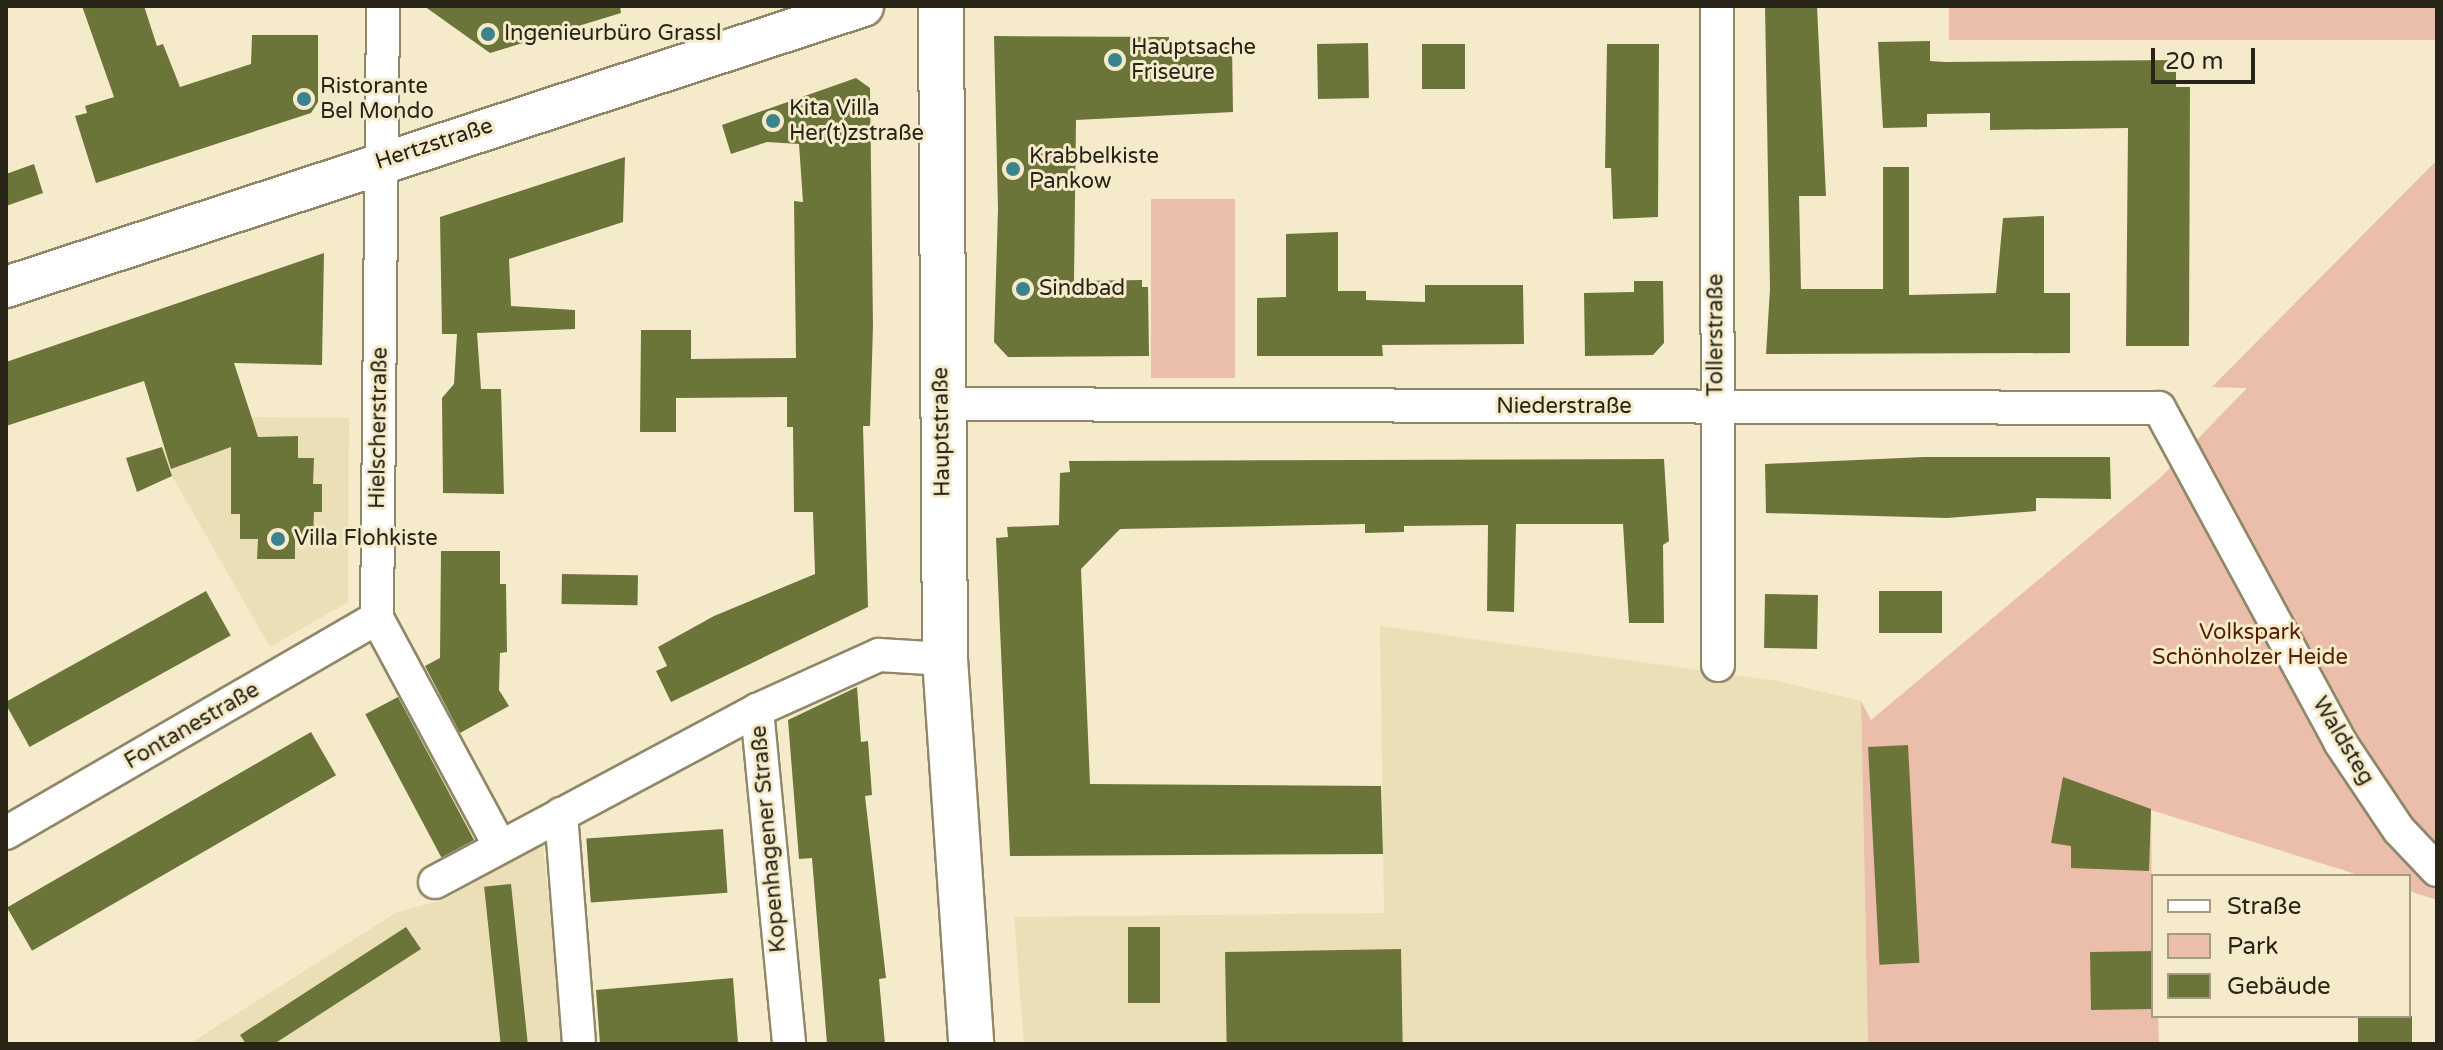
<!DOCTYPE html>
<meta charset="utf-8">
<style>
body{margin:0}
#map{position:relative;width:2443px;height:1050px;overflow:hidden;background:#f5ebca;font-family:"Varela Round",sans-serif}
div>[style]{position:absolute}
.built>*{inset:0;background:#ebdfb7}
.green>*{inset:0;background:#eabeaa;transform-origin:0 0}
.building>*{inset:0;background:#6c7539;transform-origin:0 0}
.roads{filter:drop-shadow(2px 0 #908769) drop-shadow(-2px 0 #908769) drop-shadow(0 2px #908769) drop-shadow(0 -2px #908769)}
.minor>*{height:32px;margin:-16px;padding:0 16px;transform-origin:16px;border-radius:16px;background:#fff}
.tertiary>*{height:40px;margin:-20px;padding:0 20px;transform-origin:20px;border-radius:20px;background:#fff}
.secondary>*{height:44px;margin:-22px;padding:0 22px;transform-origin:22px;border-radius:22px;background:#fff}
.dots>*{width:22px;height:22px;translate:-50% -50%;box-sizing:border-box;border:4px solid #f5ebca;border-radius:50%}
span{translate:-50% -50%;white-space:nowrap;text-align:center;line-height:1.15;-webkit-text-stroke:6px #f5ebca;paint-order:stroke}
.poi-label{font-size:22px;color:#282418}
.left{translate:0 -50%;text-align:left}
.street-label{font-size:22px;color:#282418}
.park-label{font-size:22px;color:#551f00}
.frame{position:absolute;inset:0;border:8px solid #282418;pointer-events:none}
.legend{position:absolute;left:2151px;top:874px;width:260px;height:144px;box-sizing:border-box;background:#f5ebca;border:2px solid #a39b83;margin:0;padding:10px 14px;list-style:none;font-size:24px;color:#282418}
.legend li{display:flex;align-items:center;gap:16px;height:40px}
.legend b{width:40px;border:2px solid #a39b83}
.scale{position:absolute;left:2151px;top:48px;width:104px;height:36px;box-sizing:border-box;border:4px solid #282418;border-top:0;padding-left:10px;font-size:24px;line-height:28px;white-space:nowrap;color:#282418;-webkit-text-stroke:6px #f5ebca;paint-order:stroke}
</style>
<div id="map">
<div class="built">
<div style="clip-path:polygon(252px 417px,349px 418px,348px 602px,270px 647px,172px 476px,163px 449px)"></div>
<div style="clip-path:polygon(1380px 626px,1778px 681px,1861px 701px,1868px 1044px,1024px 1044px,1014px 917px,1384px 913px)"></div>
<div style="clip-path:polygon(543px 843px,563px 1044px,189px 1044px,397px 912px,444px 900px)"></div>
</div>
<div class="green">
<div style="left:1949px;top:6px;width:488px;height:34px"></div>
<div style="clip-path:polygon(2437px 160px,2437px 900px,2409px 891px,2409px 876px,2362px 876px,2151px 810px,2153px 1016px,2158px 1016px,2159px 1044px,1868px 1044px,1861px 701px,1871px 720px,2160px 478px,2247px 388px,2212px 387px)"></div>
<div style="left:1151px;top:199px;width:84px;height:179px"></div>
</div>
<div class="building">
<div style="clip-path:polygon(82px 6px,144px 6px,157px 46px,163px 44px,180px 87px,251px 64px,252px 35px,318px 35px,318px 102px,311px 113px,96px 183px,75px 116px,87px 113px,85px 106px,114px 97px)"></div>
<div style="clip-path:polygon(424px 6px,620px 6px,621px 13px,490px 53px)"></div>
<div style="clip-path:polygon(1765px 6px,1817px 6px,1826px 196px,1799px 196px,1801px 289px,1883px 289px,1883px 167px,1909px 167px,1909px 295px,1996px 293px,2003px 218px,2044px 216px,2044px 293px,2070px 293px,2070px 353px,1766px 354px,1770px 289px)"></div>
<div style="clip-path:polygon(994px 36px,1169px 37px,1169px 44px,1232px 44px,1233px 112px,1076px 120px,1074px 281px,1142px 280px,1142px 287px,1148px 287px,1149px 356px,1008px 357px,994px 342px,998px 209px)"></div>
<div style="clip-path:polygon(1930px 41px,1930px 61px,1945px 62px,2176px 60px,2176px 87px,2190px 87px,2189px 346px,2126px 346px,2128px 128px,1990px 130px,1990px 113px,1927px 114px,1927px 127px,1883px 128px,1878px 42px)"></div>
<div style="left:1368px;top:43px;width:55px;height:51px;rotate:89deg"></div>
<div style="left:1422px;top:44px;width:43px;height:45px"></div>
<div style="clip-path:polygon(1607px 44px,1659px 44px,1658px 217px,1613px 219px,1611px 168px,1605px 168px)"></div>
<div style="clip-path:polygon(856px 78px,870px 88px,873px 326px,870px 426px,863px 426px,868px 607px,671px 702px,656px 671px,667px 666px,658px 647px,714px 616px,815px 574px,813px 512px,794px 512px,793px 427px,787px 427px,787px 397px,676px 398px,676px 432px,640px 432px,641px 330px,691px 330px,691px 359px,796px 358px,794px 201px,803px 202px,799px 144px,767px 142px,731px 154px,722px 125px)"></div>
<div style="clip-path:polygon(625px 157px,623px 222px,509px 259px,511px 306px,575px 310px,575px 329px,477px 333px,481px 389px,501px 389px,504px 494px,443px 493px,442px 398px,454px 384px,457px 334px,442px 334px,440px 217px)"></div>
<div style="clip-path:polygon(34px 164px,43px 193px,6px 206px,6px 174px)"></div>
<div style="clip-path:polygon(1338px 232px,1338px 291px,1366px 291px,1366px 300px,1425px 302px,1425px 285px,1523px 285px,1524px 344px,1382px 345px,1383px 356px,1257px 356px,1257px 298px,1286px 297px,1286px 234px)"></div>
<div style="clip-path:polygon(324px 253px,322px 365px,234px 363px,258px 437px,298px 436px,298px 458px,314px 458px,313px 484px,322px 484px,322px 512px,314px 512px,313px 539px,295px 539px,295px 559px,257px 559px,258px 539px,240px 539px,240px 514px,231px 514px,231px 447px,171px 469px,144px 381px,6px 426px,6px 362px)"></div>
<div style="clip-path:polygon(1634px 281px,1663px 281px,1664px 343px,1653px 355px,1585px 356px,1584px 293px,1634px 292px)"></div>
<div style="clip-path:polygon(162px 447px,172px 476px,137px 492px,126px 458px)"></div>
<div style="clip-path:polygon(1924px 457px,2110px 457px,2111px 499px,2036px 498px,2036px 511px,1947px 518px,1766px 513px,1765px 464px)"></div>
<div style="clip-path:polygon(1664px 459px,1669px 541px,1663px 545px,1664px 623px,1629px 623px,1623px 524px,1516px 524px,1514px 612px,1487px 611px,1488px 525px,1404px 526px,1404px 532px,1365px 533px,1365px 524px,1120px 529px,1081px 569px,1090px 784px,1381px 786px,1383px 854px,1010px 856px,996px 538px,1008px 537px,1007px 527px,1059px 525px,1060px 473px,1070px 472px,1069px 461px)"></div>
<div style="clip-path:polygon(441px 551px,500px 551px,500px 584px,506px 584px,507px 652px,500px 653px,499px 690px,509px 706px,460px 733px,425px 666px,440px 658px)"></div>
<div style="left:562px;top:574px;width:76px;height:30px;rotate:1deg"></div>
<div style="left:206px;top:591px;width:51px;height:230px;rotate:61deg"></div>
<div style="left:1942px;top:591px;width:42px;height:63px;rotate:90deg"></div>
<div style="left:1765px;top:594px;width:53px;height:54px;rotate:1deg"></div>
<div style="clip-path:polygon(857px 687px,861px 742px,868px 741px,872px 795px,865px 796px,886px 978px,879px 979px,885px 1044px,827px 1044px,812px 858px,799px 859px,788px 720px)"></div>
<div style="left:398px;top:697px;width:162px;height:37px;rotate:62deg"></div>
<div style="left:311px;top:732px;width:50px;height:351px;rotate:60deg"></div>
<div style="left:1908px;top:745px;width:218px;height:40px;rotate:87deg"></div>
<div style="clip-path:polygon(2063px 777px,2151px 809px,2149px 871px,2071px 868px,2071px 846px,2051px 843px)"></div>
<div style="left:723px;top:829px;width:64px;height:137px;rotate:86deg"></div>
<div style="left:511px;top:884px;width:161px;height:27px;rotate:84deg"></div>
<div style="clip-path:polygon(406px 927px,421px 949px,274px 1044px,246px 1044px,240px 1035px)"></div>
<div style="left:1128px;top:927px;width:32px;height:76px"></div>
<div style="left:1401px;top:949px;width:95px;height:176px;rotate:89deg"></div>
<div style="left:2152px;top:951px;width:58px;height:62px;rotate:89deg"></div>
<div style="clip-path:polygon(733px 978px,738px 1043px,600px 1044px,596px 990px)"></div>
<div style="left:2358px;top:1016px;width:54px;height:28px"></div>
</div>
<div class="roads">
<div class="minor">
<div style="left:383px;top:6px;width:612px;rotate:90.56deg"></div>
<div style="left:377px;top:618px;width:259px;rotate:61.7deg"></div>
<div style="left:1717px;top:6px;width:659px;rotate:89.91deg"></div>
<div style="left:941px;top:404px;width:1218px;rotate:0.19deg"></div>
<div style="left:2159px;top:408px;width:380px;rotate:61.5deg"></div>
<div style="left:2340px;top:742px;width:106px;rotate:56.2deg"></div>
<div style="left:2399px;top:830px;width:55px;rotate:46.5deg"></div>
<div style="left:757px;top:710px;width:336px;rotate:84.5deg"></div>
<div style="left:561px;top:814px;width:231px;rotate:85.5deg"></div>
<div style="left:6px;top:833px;width:429px;rotate:-30.1deg"></div>
<div style="left:435px;top:882px;width:365px;rotate:-28.1deg"></div>
<div style="left:757px;top:710px;width:134px;rotate:-24.3deg"></div>
<div style="left:879px;top:655px;width:66px;rotate:3.5deg"></div>
</div>
<div class="tertiary">
<div style="left:6px;top:287px;width:902px;rotate:-18.15deg"></div>
</div>
<div class="secondary">
<div style="left:941px;top:6px;width:653px;rotate:89.65deg"></div>
<div style="left:945px;top:659px;width:386px;rotate:86.1deg"></div>
</div>
</div>
<div class="dots">
<div style="left:488px;top:34px;background:#3d838e"></div>
<div style="left:1115px;top:60px;background:#3d838e"></div>
<div style="left:304px;top:99px;background:#3d838e"></div>
<div style="left:773px;top:121px;background:#3d838e"></div>
<div style="left:1013px;top:169px;background:#3d838e"></div>
<div style="left:1023px;top:289px;background:#3d838e"></div>
<div style="left:278px;top:539px;background:#3d838e"></div>
</div>
<div class="poi-label">
<span class="left" style="left:504px;top:34px">Ingenieurbüro Grassl</span>
<span class="left" style="left:1131px;top:60px">Hauptsache<br>Friseure</span>
<span class="left" style="left:320px;top:99px">Ristorante<br>Bel Mondo</span>
<span class="left" style="left:789px;top:121px">Kita Villa<br>Her(t)zstraße</span>
<span class="left" style="left:1029px;top:169px">Krabbelkiste<br>Pankow</span>
<span class="left" style="left:1039px;top:289px">Sindbad</span>
<span class="left" style="left:294px;top:539px">Villa Flohkiste</span>
</div>
<div class="street-label">
<span style="left:434px;top:144px;rotate:-18deg">Hertzstraße</span>
<span style="left:1716px;top:335px;rotate:-90deg">Tollerstraße</span>
<span style="left:1564px;top:407px">Niederstraße</span>
<span style="left:379px;top:428px;rotate:-89deg">Hielscherstraße</span>
<span style="left:942px;top:432px;rotate:-91deg">Hauptstraße</span>
<span style="left:192px;top:726px;rotate:-30deg">Fontanestraße</span>
<span style="left:2343px;top:741px;rotate:59deg">Waldsteg</span>
<span style="left:769px;top:839px;rotate:-95deg">Kopenhagener Straße</span>
</div>
<div class="park-label">
<span style="left:2250px;top:645px">Volkspark<br>Schönholzer Heide</span>
</div>
<div class="frame"></div>
<ul class="legend">
<li><b style="height:10px;background:#fff"></b>Straße</li>
<li><b style="height:22px;background:#eabeaa"></b>Park</li>
<li><b style="height:22px;background:#6c7539"></b>Gebäude</li>
</ul>
<div class="scale">20 m</div>
</div>
